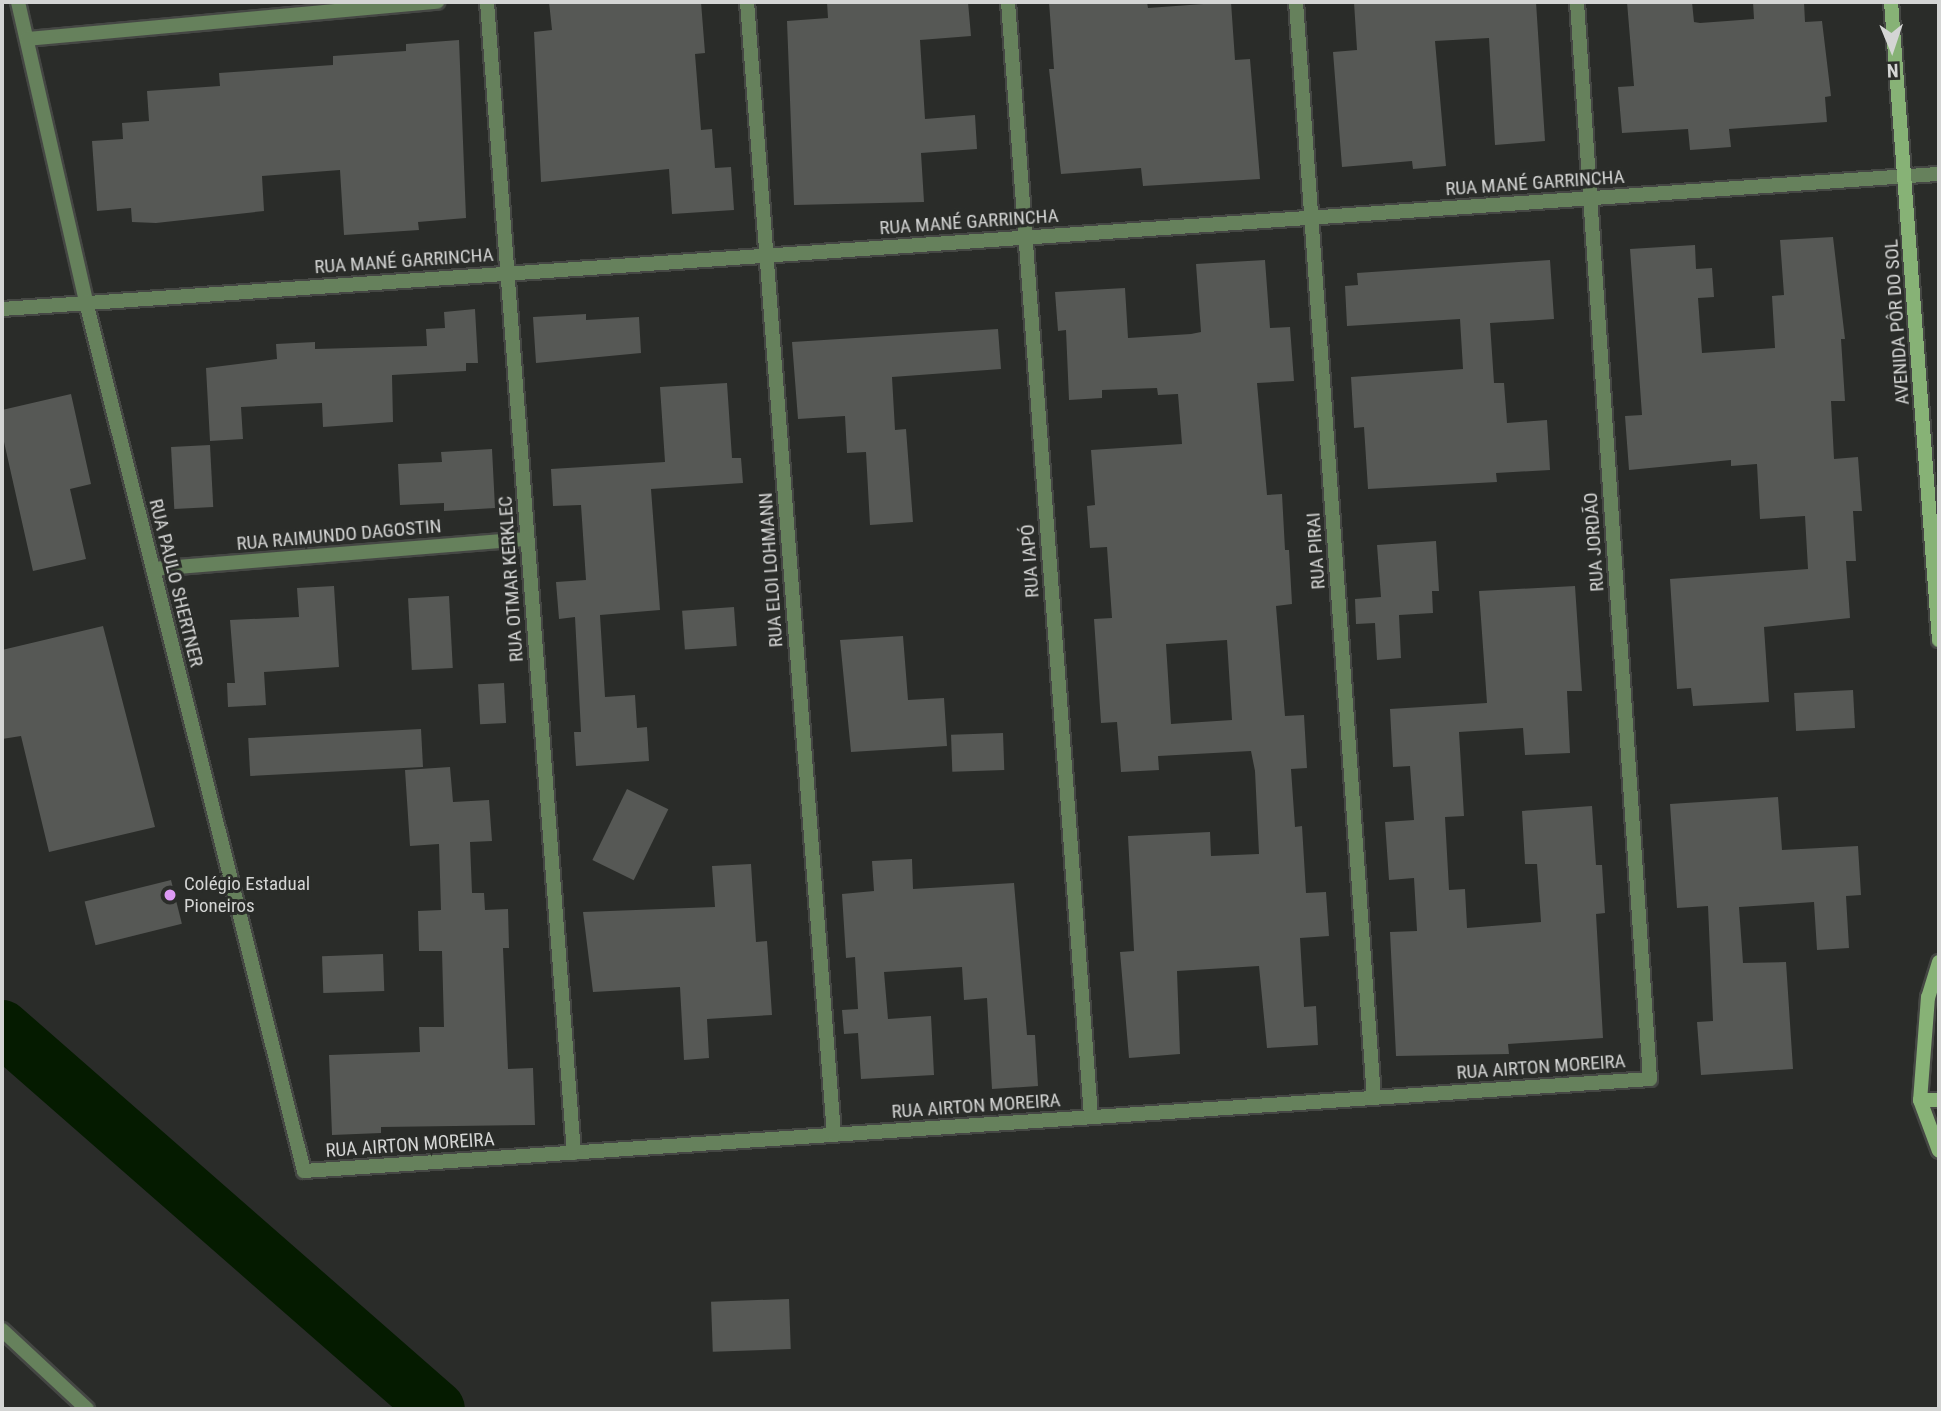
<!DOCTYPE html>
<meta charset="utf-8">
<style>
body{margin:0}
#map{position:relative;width:1941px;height:1411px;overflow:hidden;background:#2a2c29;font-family:"Roboto Condensed",sans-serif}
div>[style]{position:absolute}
.river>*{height:56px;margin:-28px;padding:0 28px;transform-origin:28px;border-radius:28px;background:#051b00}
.building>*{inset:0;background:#565855;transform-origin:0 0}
.roads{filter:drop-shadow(2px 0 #454744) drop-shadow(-2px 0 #454744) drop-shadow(0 2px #454744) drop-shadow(0 -2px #454744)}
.street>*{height:14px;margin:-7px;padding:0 7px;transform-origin:7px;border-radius:7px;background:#66815c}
.secondary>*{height:14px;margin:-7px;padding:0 7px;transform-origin:7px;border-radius:7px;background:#87b276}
.dots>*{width:19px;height:19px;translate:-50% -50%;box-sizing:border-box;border:4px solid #2a2c29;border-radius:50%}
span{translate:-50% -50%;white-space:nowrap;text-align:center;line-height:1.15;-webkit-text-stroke:6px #2a2c29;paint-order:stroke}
.street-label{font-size:19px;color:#d4d5d4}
.poi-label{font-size:19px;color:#d4d5d4}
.left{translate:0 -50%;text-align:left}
.frame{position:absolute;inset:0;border:4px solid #d4d5d4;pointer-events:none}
.north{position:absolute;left:1857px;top:14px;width:70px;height:70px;-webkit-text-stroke:5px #2a2c29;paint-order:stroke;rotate:178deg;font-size:19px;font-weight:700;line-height:28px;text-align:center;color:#d4d5d4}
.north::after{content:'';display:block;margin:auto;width:24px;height:32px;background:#d4d5d4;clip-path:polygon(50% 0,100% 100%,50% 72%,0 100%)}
</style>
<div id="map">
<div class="river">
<div style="left:2px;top:1028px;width:578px;rotate:41.21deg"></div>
</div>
<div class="building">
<div style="clip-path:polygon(549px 2px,701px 2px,705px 53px,695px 54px,701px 130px,712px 129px,715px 168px,731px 167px,734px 210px,672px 214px,669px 169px,541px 182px,534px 32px,552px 30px)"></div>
<div style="clip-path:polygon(827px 2px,968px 2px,971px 36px,920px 40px,925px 119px,975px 115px,977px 149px,921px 153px,924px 202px,794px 205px,787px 21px,828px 18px)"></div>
<div style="clip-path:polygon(1049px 2px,1147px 2px,1148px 8px,1231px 2px,1235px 60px,1250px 59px,1260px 179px,1143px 186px,1141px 168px,1061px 174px,1049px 69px,1054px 69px)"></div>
<div style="clip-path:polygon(1354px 2px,1536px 2px,1545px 141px,1495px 145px,1489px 38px,1435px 41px,1446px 166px,1413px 169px,1412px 161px,1342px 167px,1333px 52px,1357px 50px)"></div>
<div style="clip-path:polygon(1627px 2px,1692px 2px,1694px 22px,1700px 23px,1754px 19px,1753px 2px,1804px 2px,1805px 22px,1822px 21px,1831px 96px,1825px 97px,1827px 122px,1729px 129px,1731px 147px,1690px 150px,1688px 129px,1622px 133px,1618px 87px,1634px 86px)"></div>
<div style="clip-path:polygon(459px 40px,466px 218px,418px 222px,419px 230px,344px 235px,340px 170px,262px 176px,264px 211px,156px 223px,132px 222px,131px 208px,97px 211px,92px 141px,123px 139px,122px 123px,149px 121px,147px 91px,220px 86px,219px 73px,333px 65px,333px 56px,406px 51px,406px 44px)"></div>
<div style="clip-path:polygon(1833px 237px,1845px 339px,1841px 339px,1845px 401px,1831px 401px,1834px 459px,1858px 457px,1862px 511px,1853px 511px,1856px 561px,1846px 561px,1850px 618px,1764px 627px,1769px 702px,1693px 706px,1691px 688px,1677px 689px,1670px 579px,1808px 569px,1805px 516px,1760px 519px,1757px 464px,1731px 466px,1731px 460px,1629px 470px,1625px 416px,1642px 415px,1630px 249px,1695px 245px,1696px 269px,1712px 268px,1714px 297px,1698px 298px,1702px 353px,1775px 348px,1772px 296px,1784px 295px,1780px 240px)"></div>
<div style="clip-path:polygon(evenodd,1265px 260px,1270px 328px,1290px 327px,1294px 381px,1257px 383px,1267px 495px,1282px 494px,1285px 550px,1289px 550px,1292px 604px,1276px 606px,1285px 716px,1304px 715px,1307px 768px,1291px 769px,1295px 827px,1302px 826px,1306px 893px,1326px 892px,1329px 936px,1300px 938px,1304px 1007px,1316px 1006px,1318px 1045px,1267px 1048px,1259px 966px,1177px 971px,1180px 1054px,1129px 1058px,1120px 952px,1134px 951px,1128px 836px,1210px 832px,1211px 856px,1259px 854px,1255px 771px,1251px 751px,1158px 756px,1159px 770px,1121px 772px,1117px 722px,1101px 723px,1094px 619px,1112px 618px,1107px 547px,1090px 548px,1087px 506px,1095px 505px,1091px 450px,1182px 444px,1178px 394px,1158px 395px,1157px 388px,1102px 390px,1102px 398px,1069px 400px,1066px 330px,1058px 331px,1055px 292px,1125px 288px,1128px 338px,1191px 334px,1201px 332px,1196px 264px,1265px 260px,1227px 640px,1232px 720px,1171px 724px,1166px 644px,1227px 640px)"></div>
<div style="clip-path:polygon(1550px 260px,1554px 319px,1490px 323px,1494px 383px,1504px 383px,1507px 423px,1547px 420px,1550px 470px,1496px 473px,1497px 482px,1368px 489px,1364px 427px,1354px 428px,1351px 377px,1463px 369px,1460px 319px,1347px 326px,1345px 286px,1358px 285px,1357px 273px)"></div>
<div style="clip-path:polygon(475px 309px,478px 363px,466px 363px,466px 371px,392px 375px,393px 422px,323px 427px,322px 403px,241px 407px,243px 439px,210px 441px,206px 368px,277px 359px,276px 344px,315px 342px,315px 349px,427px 346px,426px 329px,445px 328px,444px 312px)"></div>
<div style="clip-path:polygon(586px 314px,586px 320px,639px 317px,641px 353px,536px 363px,533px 317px)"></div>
<div style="clip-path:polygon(998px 329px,1001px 369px,892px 377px,895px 430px,906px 429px,913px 522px,870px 525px,866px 452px,847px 453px,845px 416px,798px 419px,792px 342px)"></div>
<div style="clip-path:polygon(727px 383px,732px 458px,741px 458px,743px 483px,651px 489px,660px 610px,600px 615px,605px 697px,635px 695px,637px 728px,647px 727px,649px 761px,576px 766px,574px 732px,581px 732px,575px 617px,559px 619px,556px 582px,586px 580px,581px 505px,553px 506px,551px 469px,665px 462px,660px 387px)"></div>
<div style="clip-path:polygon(71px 394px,91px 484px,70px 489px,86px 559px,33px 571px,2px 433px,2px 410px)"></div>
<div style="left:210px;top:445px;width:62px;height:39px;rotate:87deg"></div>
<div style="clip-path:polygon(492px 449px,495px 508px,444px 511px,444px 503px,400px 505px,398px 464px,442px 462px,441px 452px)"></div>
<div style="clip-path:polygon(1436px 541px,1439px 591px,1432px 591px,1433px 613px,1399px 615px,1401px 658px,1377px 660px,1375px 623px,1356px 624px,1355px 599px,1381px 597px,1377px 545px)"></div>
<div style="clip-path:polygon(334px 586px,339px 667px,264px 672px,266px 705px,228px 707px,227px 683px,235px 683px,230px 620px,299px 617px,297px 588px)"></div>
<div style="clip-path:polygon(1575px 586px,1582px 691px,1567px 691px,1570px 753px,1525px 755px,1523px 728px,1459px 732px,1464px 816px,1445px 817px,1449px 890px,1465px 889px,1467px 928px,1541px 922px,1537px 864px,1525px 864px,1522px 811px,1592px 806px,1596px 865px,1602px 865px,1605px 913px,1596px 914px,1603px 1038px,1508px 1044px,1509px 1054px,1396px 1056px,1390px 932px,1417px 931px,1414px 878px,1389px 880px,1385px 822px,1414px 820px,1410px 766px,1393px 767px,1390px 709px,1487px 703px,1479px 591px)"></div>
<div style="left:449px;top:596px;width:72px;height:41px;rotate:87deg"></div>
<div style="left:734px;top:607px;width:39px;height:52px;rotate:86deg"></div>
<div style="clip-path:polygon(103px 626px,155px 827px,49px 852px,21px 736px,2px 739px,2px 650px)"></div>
<div style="clip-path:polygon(903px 636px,908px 700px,944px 698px,947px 746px,851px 752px,840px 640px)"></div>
<div style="left:504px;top:683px;width:40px;height:26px;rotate:87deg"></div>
<div style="left:1853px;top:690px;width:38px;height:59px;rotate:87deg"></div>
<div style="left:421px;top:729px;width:38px;height:173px;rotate:87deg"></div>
<div style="left:1003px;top:733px;width:37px;height:52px;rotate:88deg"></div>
<div style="clip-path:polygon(450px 767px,453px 802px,489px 800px,492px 841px,470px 842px,472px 893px,484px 893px,485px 910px,508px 909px,509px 948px,503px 948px,508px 1069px,533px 1068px,535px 1125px,381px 1127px,381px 1133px,332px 1135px,329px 1055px,420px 1052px,419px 1027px,444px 1027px,442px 951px,419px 951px,418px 911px,441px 910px,439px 844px,410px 846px,405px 770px)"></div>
<div style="left:627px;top:789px;width:46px;height:79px;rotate:26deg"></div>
<div style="clip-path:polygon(1778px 797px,1782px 850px,1858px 846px,1861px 895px,1846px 896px,1849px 948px,1817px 950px,1814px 902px,1739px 907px,1743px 963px,1786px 962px,1793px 1069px,1701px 1075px,1697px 1022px,1713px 1021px,1708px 906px,1677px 908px,1670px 804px)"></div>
<div style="clip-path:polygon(912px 859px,913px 889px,1014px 883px,1027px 1035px,1035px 1035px,1038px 1086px,992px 1089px,987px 998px,964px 1000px,962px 967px,884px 972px,888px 1019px,931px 1016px,934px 1075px,861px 1079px,858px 1033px,844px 1034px,842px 1010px,858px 1009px,855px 957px,846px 958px,842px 894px,874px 891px,872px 861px)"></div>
<div style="clip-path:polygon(751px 864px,756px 942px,767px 941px,772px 1015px,707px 1019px,709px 1058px,684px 1060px,680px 987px,593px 992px,583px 912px,715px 907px,712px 866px)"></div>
<div style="left:171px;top:880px;width:45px;height:89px;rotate:76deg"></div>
<div style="left:383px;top:954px;width:37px;height:61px;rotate:88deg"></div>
<div style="left:789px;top:1299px;width:50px;height:78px;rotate:88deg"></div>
</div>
<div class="roads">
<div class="street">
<div style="left:18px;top:2px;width:308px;rotate:77.2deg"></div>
<div style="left:86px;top:302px;width:896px;rotate:75.92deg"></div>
<div style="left:304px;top:1171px;width:1349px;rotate:-3.91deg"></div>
<div style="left:1650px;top:1079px;width:1079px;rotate:-93.88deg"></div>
<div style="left:487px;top:2px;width:1154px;rotate:85.68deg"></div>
<div style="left:747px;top:2px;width:1136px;rotate:85.61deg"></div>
<div style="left:1008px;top:2px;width:1118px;rotate:85.74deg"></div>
<div style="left:1296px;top:2px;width:1099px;rotate:85.93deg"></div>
<div style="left:27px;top:39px;width:412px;rotate:-5.2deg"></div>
<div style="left:2px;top:309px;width:1942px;rotate:-3.99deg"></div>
<div style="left:153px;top:569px;width:375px;rotate:-4.6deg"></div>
<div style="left:2px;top:1330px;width:116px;rotate:42.9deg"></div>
</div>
<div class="secondary">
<div style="left:1891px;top:2px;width:640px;rotate:85.7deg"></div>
<div style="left:1939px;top:962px;width:37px;rotate:107deg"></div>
<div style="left:1928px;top:997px;width:103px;rotate:94.4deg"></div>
<div style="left:1920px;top:1100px;width:54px;rotate:69.6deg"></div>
<div style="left:1920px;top:1100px;width:19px"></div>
</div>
</div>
<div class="dots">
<div style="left:170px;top:895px;background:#dd99f4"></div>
</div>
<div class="street-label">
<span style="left:1535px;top:183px;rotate:-4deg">RUA MANÉ GARRINCHA</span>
<span style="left:969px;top:222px;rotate:-4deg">RUA MANÉ GARRINCHA</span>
<span style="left:404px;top:261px;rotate:-4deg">RUA MANÉ GARRINCHA</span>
<span style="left:1897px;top:322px;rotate:-94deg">AVENIDA PÔR DO SOL</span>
<span style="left:339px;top:535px;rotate:-5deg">RUA RAIMUNDO DAGOSTIN</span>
<span style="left:1594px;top:542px;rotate:-94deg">RUA JORDÃO</span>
<span style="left:1316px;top:551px;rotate:-94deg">RUA PIRAI</span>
<span style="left:1030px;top:561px;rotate:-94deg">RUA IAPÓ</span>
<span style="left:771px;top:570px;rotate:-94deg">RUA ELOI LOHMANN</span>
<span style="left:511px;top:579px;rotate:-94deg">RUA OTMAR KERKLEC</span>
<span style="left:176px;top:583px;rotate:76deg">RUA PAULO SHERTNER</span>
<span style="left:1541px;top:1067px;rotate:-4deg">RUA AIRTON MOREIRA</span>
<span style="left:976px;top:1106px;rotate:-4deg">RUA AIRTON MOREIRA</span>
<span style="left:410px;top:1145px;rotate:-4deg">RUA AIRTON MOREIRA</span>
</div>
<div class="poi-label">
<span class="left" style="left:184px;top:895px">Colégio Estadual<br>Pioneiros</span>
</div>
<div class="frame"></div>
<div class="north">N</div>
</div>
